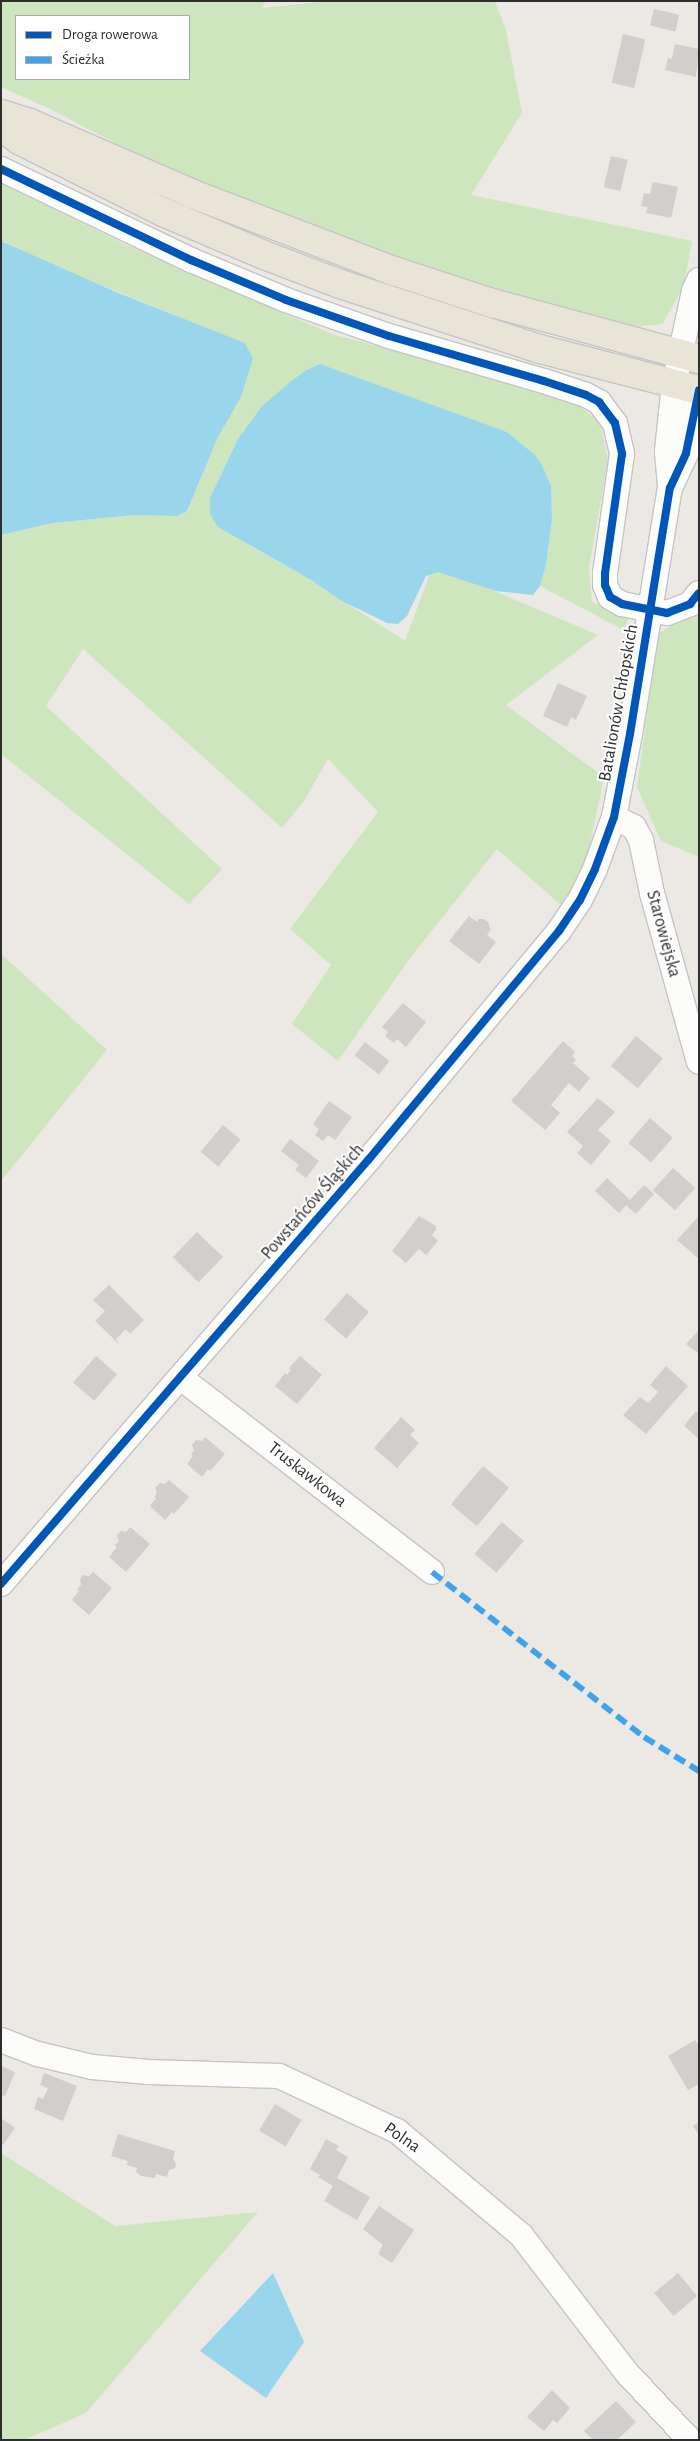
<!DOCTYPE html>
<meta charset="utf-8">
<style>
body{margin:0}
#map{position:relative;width:700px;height:2441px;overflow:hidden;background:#ece8e4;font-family:"Alegreya Sans",sans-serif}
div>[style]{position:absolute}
.green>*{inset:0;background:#cee6be}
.water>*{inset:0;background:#99d6ec}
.building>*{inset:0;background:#d1cecb;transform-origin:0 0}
.roads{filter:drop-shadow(1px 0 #c5c4c5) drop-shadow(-1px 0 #c5c4c5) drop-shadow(0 1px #c5c4c5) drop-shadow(0 -1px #c5c4c5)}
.minor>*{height:24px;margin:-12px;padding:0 12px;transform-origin:12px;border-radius:12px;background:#fcfcfb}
.major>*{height:28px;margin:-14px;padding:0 14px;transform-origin:14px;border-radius:14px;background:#e8e4d6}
.quiet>*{height:6px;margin-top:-3px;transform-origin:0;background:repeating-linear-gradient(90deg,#3ea3eb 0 12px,transparent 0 18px)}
.cycleway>*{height:8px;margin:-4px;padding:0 4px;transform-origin:4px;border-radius:4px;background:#0057b8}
span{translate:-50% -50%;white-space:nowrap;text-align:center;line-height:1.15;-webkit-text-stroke:4px #fff;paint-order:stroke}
.street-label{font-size:18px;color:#2e2e2e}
.frame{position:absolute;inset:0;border:2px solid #2e2e2e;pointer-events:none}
.legend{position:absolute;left:15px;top:15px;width:175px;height:65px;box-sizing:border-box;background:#fff;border:1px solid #ababab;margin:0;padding:6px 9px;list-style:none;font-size:15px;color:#2e2e2e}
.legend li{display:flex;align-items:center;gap:10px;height:25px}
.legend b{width:25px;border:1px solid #ababab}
</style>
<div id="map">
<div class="green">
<div style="clip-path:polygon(evenodd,1px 1px,266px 1px,262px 8px,331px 1px,495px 1px,506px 30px,522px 113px,471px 195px,692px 241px,684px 285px,663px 324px,633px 327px,406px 263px,157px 165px,50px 109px,1px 87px,1px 1px,16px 16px,189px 16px,189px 79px,16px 79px,16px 16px)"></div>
<div style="clip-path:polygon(1px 183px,122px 243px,332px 334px,570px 399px,600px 422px,608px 460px,589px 568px,592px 602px,629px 617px,624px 630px,540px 586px,546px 565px,552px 520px,551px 486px,535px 455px,507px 432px,305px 371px,262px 406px,243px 542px,311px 580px,405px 641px,433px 565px,598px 635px,506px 705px,604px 777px,586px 864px,562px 906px,497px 849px,410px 958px,338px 1061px,292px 1024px,331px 965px,290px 929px,378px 812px,328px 759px,304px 801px,282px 828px,83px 649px,46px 706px,222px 869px,189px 904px,1px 754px,1px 535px,52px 523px,135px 515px,177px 516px,187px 511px,218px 437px,241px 397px,180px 317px,51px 265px,1px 240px)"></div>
<div style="clip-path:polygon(699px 607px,699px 857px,661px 841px,637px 787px,658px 634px)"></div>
<div style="clip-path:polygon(1px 954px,107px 1050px,1px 1181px)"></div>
<div style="clip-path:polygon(1px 2153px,115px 2226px,258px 2212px,86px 2413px,24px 2440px,1px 2440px)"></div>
</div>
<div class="water">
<div style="clip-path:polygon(1px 241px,116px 292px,245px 343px,253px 358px,241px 397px,218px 437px,187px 511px,177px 516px,135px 515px,52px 523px,1px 535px)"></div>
<div style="clip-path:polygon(320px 364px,507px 432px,535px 455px,542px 465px,551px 486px,552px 520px,546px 565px,540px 586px,533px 595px,496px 591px,438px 572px,426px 576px,407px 616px,398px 624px,387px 623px,342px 601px,311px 580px,218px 527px,210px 514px,210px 498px,238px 439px,262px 406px,290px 382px,305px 371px)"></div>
<div style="clip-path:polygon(273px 2273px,304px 2342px,266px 2398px,200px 2351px)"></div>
</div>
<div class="building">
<div style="left:654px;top:9px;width:26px;height:17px;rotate:13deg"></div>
<div style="left:623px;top:34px;width:23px;height:50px;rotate:13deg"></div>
<div style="clip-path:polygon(675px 44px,699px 49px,696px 77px,665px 70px,668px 58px,672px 59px)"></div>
<div style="left:611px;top:156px;width:17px;height:32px;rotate:13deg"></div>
<div style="clip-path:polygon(653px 182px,678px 187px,671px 218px,646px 213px,648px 207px,641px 206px,644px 193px,650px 194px)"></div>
<div style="clip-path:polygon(558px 683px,587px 696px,576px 720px,571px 717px,567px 727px,543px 716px)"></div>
<div style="clip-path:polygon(469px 916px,477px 922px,479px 919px,484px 919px,489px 923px,489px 926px,491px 929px,487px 935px,496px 942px,479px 964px,449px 941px)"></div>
<div style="clip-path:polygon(403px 1003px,426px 1022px,406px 1047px,397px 1039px,394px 1043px,385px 1036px,388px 1032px,382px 1027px)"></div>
<div style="left:636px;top:1036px;width:35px;height:39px;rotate:40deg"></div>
<div style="clip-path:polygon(563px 1041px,575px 1052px,572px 1056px,576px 1060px,573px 1063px,590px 1078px,579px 1092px,569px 1083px,551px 1105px,560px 1113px,545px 1130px,511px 1101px)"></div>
<div style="left:365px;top:1042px;width:31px;height:17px;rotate:38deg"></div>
<div style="clip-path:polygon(598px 1098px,615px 1112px,598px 1130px,611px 1141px,591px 1165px,577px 1153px,583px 1146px,567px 1132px)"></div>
<div style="clip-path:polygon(329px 1101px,352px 1117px,335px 1140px,328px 1135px,323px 1141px,315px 1135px,319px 1129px,313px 1124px)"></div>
<div style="left:650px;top:1118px;width:30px;height:33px;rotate:41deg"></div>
<div style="left:223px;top:1125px;width:23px;height:35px;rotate:40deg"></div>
<div style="clip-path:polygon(290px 1139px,319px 1161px,306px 1178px,295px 1170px,299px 1165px,281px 1151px)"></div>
<div style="left:673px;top:1168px;width:30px;height:30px;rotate:42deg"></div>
<div style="clip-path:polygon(607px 1178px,630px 1200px,644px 1185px,654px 1194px,636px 1214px,626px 1205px,619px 1213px,595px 1191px)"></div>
<div style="clip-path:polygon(419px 1216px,436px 1226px,436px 1230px,432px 1235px,438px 1241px,426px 1255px,419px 1249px,406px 1263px,392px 1251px)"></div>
<div style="clip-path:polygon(699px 1216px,699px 1259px,677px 1240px)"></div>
<div style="left:197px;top:1232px;width:36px;height:35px;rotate:44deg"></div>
<div style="clip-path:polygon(109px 1285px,144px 1320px,130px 1334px,126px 1329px,116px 1339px,120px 1345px,95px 1321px,105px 1311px,93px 1300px)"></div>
<div style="left:347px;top:1293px;width:29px;height:35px;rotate:41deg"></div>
<div style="clip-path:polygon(699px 1330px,699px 1354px,686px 1344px)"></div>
<div style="left:96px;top:1356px;width:28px;height:35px;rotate:41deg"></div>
<div style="clip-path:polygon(300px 1356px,322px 1375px,297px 1404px,275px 1386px,285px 1373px,287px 1375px,291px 1370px,289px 1368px)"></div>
<div style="clip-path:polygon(666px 1366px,688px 1386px,646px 1434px,623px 1415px,640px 1397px,648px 1403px,658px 1392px,650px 1385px)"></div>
<div style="clip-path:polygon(696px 1411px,699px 1413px,699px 1439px,684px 1426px)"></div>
<div style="clip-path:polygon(401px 1417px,415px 1430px,410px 1435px,419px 1443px,397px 1468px,374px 1448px)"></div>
<div style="clip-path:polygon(205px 1437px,225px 1454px,210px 1471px,208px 1469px,202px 1477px,187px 1464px,193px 1456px,191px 1454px,194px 1450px,192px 1445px,196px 1440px,202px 1441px)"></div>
<div style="left:483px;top:1466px;width:34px;height:50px;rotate:40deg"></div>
<div style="clip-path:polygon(169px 1480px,189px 1497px,174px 1514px,172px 1512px,165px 1520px,150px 1506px,156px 1498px,154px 1497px,157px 1493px,155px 1488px,160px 1483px,165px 1484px)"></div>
<div style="left:502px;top:1522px;width:29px;height:42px;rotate:41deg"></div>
<div style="clip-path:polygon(130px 1527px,150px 1544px,126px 1572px,109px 1557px,117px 1547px,115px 1545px,119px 1541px,117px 1535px,121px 1531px,126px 1532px)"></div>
<div style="clip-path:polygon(93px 1572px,112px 1588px,89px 1615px,72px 1600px,79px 1591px,77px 1589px,81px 1585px,80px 1579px,83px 1575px,89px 1576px)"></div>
<div style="clip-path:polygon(695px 2040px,699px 2046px,699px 2084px,688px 2090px,668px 2056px)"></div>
<div style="clip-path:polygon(1px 2066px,15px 2072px,5px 2096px,1px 2095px)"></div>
<div style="clip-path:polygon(44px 2073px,77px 2086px,63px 2121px,34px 2109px,38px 2097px,43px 2099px,48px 2088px,40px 2085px)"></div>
<div style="left:275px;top:2104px;width:31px;height:31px;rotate:31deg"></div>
<div style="clip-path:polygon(1px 2118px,15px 2128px,3px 2145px,1px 2144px)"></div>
<div style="clip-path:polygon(699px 2122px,699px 2135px,693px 2126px)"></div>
<div style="clip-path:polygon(118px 2134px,175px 2151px,173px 2159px,176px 2164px,175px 2168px,169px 2170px,167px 2177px,156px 2174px,155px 2178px,141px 2176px,136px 2172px,137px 2168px,127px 2165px,128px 2161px,111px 2156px)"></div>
<div style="clip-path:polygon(326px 2139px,339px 2146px,336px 2150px,348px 2157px,337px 2178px,370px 2197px,357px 2220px,324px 2201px,333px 2186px,318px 2177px,320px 2175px,310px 2169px)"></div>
<div style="clip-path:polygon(379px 2206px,414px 2230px,392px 2263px,378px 2254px,383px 2245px,363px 2229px)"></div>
<div style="left:678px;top:2273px;width:30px;height:31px;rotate:50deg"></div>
<div style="clip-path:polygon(552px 2390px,570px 2408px,557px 2423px,553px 2420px,544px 2431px,527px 2417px)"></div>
<div style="clip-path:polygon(616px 2401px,636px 2422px,617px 2440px,593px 2440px,584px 2431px)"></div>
</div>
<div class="roads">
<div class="minor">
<div style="left:1px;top:169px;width:211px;rotate:25.6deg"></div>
<div style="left:191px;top:260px;width:103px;rotate:22.8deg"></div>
<div style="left:286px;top:300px;width:109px;rotate:19.3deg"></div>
<div style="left:389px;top:336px;width:161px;rotate:16.2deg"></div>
<div style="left:544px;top:381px;width:44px;rotate:18.4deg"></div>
<div style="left:586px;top:395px;width:15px;rotate:28deg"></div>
<div style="left:599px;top:402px;width:26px;rotate:53deg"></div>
<div style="left:615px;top:423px;width:32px;rotate:77deg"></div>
<div style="left:622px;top:454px;width:120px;rotate:98.1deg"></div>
<div style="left:605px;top:573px;width:12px;rotate:90deg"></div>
<div style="left:605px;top:585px;width:13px;rotate:67deg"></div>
<div style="left:610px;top:597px;width:14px;rotate:30deg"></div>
<div style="left:622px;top:604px;width:46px;rotate:11.3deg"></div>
<div style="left:667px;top:613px;width:25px;rotate:-21deg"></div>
<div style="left:690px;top:604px;width:14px;rotate:-51deg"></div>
<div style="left:670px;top:486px;width:35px;rotate:-95deg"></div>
<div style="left:667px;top:451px;width:67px;rotate:-84deg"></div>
<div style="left:674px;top:384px;width:95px;rotate:-77.9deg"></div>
<div style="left:694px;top:291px;width:12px;rotate:-66deg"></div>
<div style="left:614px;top:817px;width:22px;rotate:27deg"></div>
<div style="left:634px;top:827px;width:15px;rotate:62deg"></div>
<div style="left:641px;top:840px;width:54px;rotate:78.3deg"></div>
<div style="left:652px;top:893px;width:175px;rotate:74.5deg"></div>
<div style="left:181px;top:1378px;width:317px;rotate:37.7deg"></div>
<div style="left:1px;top:1584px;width:562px;rotate:-49.11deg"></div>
<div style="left:369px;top:1159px;width:297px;rotate:-50.2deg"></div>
<div style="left:559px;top:931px;width:37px;rotate:-56deg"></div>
<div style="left:580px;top:900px;width:34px;rotate:-64deg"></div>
<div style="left:595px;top:869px;width:55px;rotate:-69.9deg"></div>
<div style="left:614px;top:817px;width:85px;rotate:-79.1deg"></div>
<div style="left:630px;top:734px;width:249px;rotate:-80.8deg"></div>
<div style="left:670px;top:488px;width:38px;rotate:-65deg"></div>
<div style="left:686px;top:453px;width:64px;rotate:-78.3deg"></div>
<div style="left:1px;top:2040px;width:40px;rotate:21deg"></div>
<div style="left:38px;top:2054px;width:56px;rotate:13.5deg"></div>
<div style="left:92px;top:2067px;width:57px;rotate:5deg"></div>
<div style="left:149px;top:2072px;width:130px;rotate:1.8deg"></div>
<div style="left:279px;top:2076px;width:130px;rotate:25deg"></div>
<div style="left:397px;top:2131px;width:162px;rotate:40deg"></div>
<div style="left:521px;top:2235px;width:174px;rotate:52.5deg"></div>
<div style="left:627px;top:2373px;width:92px;rotate:46.8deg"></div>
</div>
<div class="major">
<div style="left:1px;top:114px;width:30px;rotate:17deg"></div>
<div style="left:30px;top:123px;width:178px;rotate:23.5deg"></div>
<div style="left:193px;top:194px;width:215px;rotate:21deg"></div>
<div style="left:394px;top:271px;width:103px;rotate:18.1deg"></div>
<div style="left:492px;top:303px;width:214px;rotate:15.1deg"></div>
<div style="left:1px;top:127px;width:24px;rotate:35deg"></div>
<div style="left:21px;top:141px;width:159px;rotate:26.6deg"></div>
<div style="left:163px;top:212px;width:110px;rotate:23.1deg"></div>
<div style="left:264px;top:255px;width:81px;rotate:20.9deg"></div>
<div style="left:340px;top:284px;width:210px;rotate:18deg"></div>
<div style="left:540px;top:349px;width:164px;rotate:14.5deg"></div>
</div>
</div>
<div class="quiet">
<div style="left:432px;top:1572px;width:269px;rotate:37.9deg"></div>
<div style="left:644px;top:1737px;width:65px;rotate:31.7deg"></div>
</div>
<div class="cycleway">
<div style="left:1px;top:169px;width:211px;rotate:25.6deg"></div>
<div style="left:191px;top:260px;width:103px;rotate:22.8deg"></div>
<div style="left:286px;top:300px;width:109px;rotate:19.3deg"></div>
<div style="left:389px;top:336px;width:161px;rotate:16.2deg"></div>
<div style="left:544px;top:381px;width:44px;rotate:18.4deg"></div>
<div style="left:586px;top:395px;width:15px;rotate:28deg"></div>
<div style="left:599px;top:402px;width:26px;rotate:53deg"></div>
<div style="left:615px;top:423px;width:32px;rotate:77deg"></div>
<div style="left:622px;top:454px;width:120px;rotate:98.1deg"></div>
<div style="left:605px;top:573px;width:12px;rotate:90deg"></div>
<div style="left:605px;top:585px;width:13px;rotate:67deg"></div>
<div style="left:610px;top:597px;width:14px;rotate:30deg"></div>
<div style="left:622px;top:604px;width:46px;rotate:11.3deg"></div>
<div style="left:667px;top:613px;width:25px;rotate:-21deg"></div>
<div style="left:690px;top:604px;width:14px;rotate:-51deg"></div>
<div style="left:1px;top:1584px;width:562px;rotate:-49.11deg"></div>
<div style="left:369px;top:1159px;width:297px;rotate:-50.2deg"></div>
<div style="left:559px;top:931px;width:37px;rotate:-56deg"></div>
<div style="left:580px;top:900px;width:34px;rotate:-64deg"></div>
<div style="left:595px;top:869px;width:55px;rotate:-69.9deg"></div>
<div style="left:614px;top:817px;width:85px;rotate:-79.1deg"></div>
<div style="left:630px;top:734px;width:249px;rotate:-80.8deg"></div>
<div style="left:670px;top:488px;width:38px;rotate:-65deg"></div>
<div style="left:686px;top:453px;width:64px;rotate:-78.3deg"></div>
</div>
<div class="street-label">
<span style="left:619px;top:703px;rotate:-80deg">Batalionów Chłopskich</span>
<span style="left:663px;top:934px;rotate:75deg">Starowiejska</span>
<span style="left:313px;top:1202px;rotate:-49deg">Powstańców Śląskich</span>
<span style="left:307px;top:1475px;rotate:38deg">Truskawkowa</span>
<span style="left:402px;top:2138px;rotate:34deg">Polna</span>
</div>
<div class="frame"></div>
<ul class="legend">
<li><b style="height:6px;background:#0057b8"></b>Droga rowerowa</li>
<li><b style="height:6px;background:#3ea3eb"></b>Ścieżka</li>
</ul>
</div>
